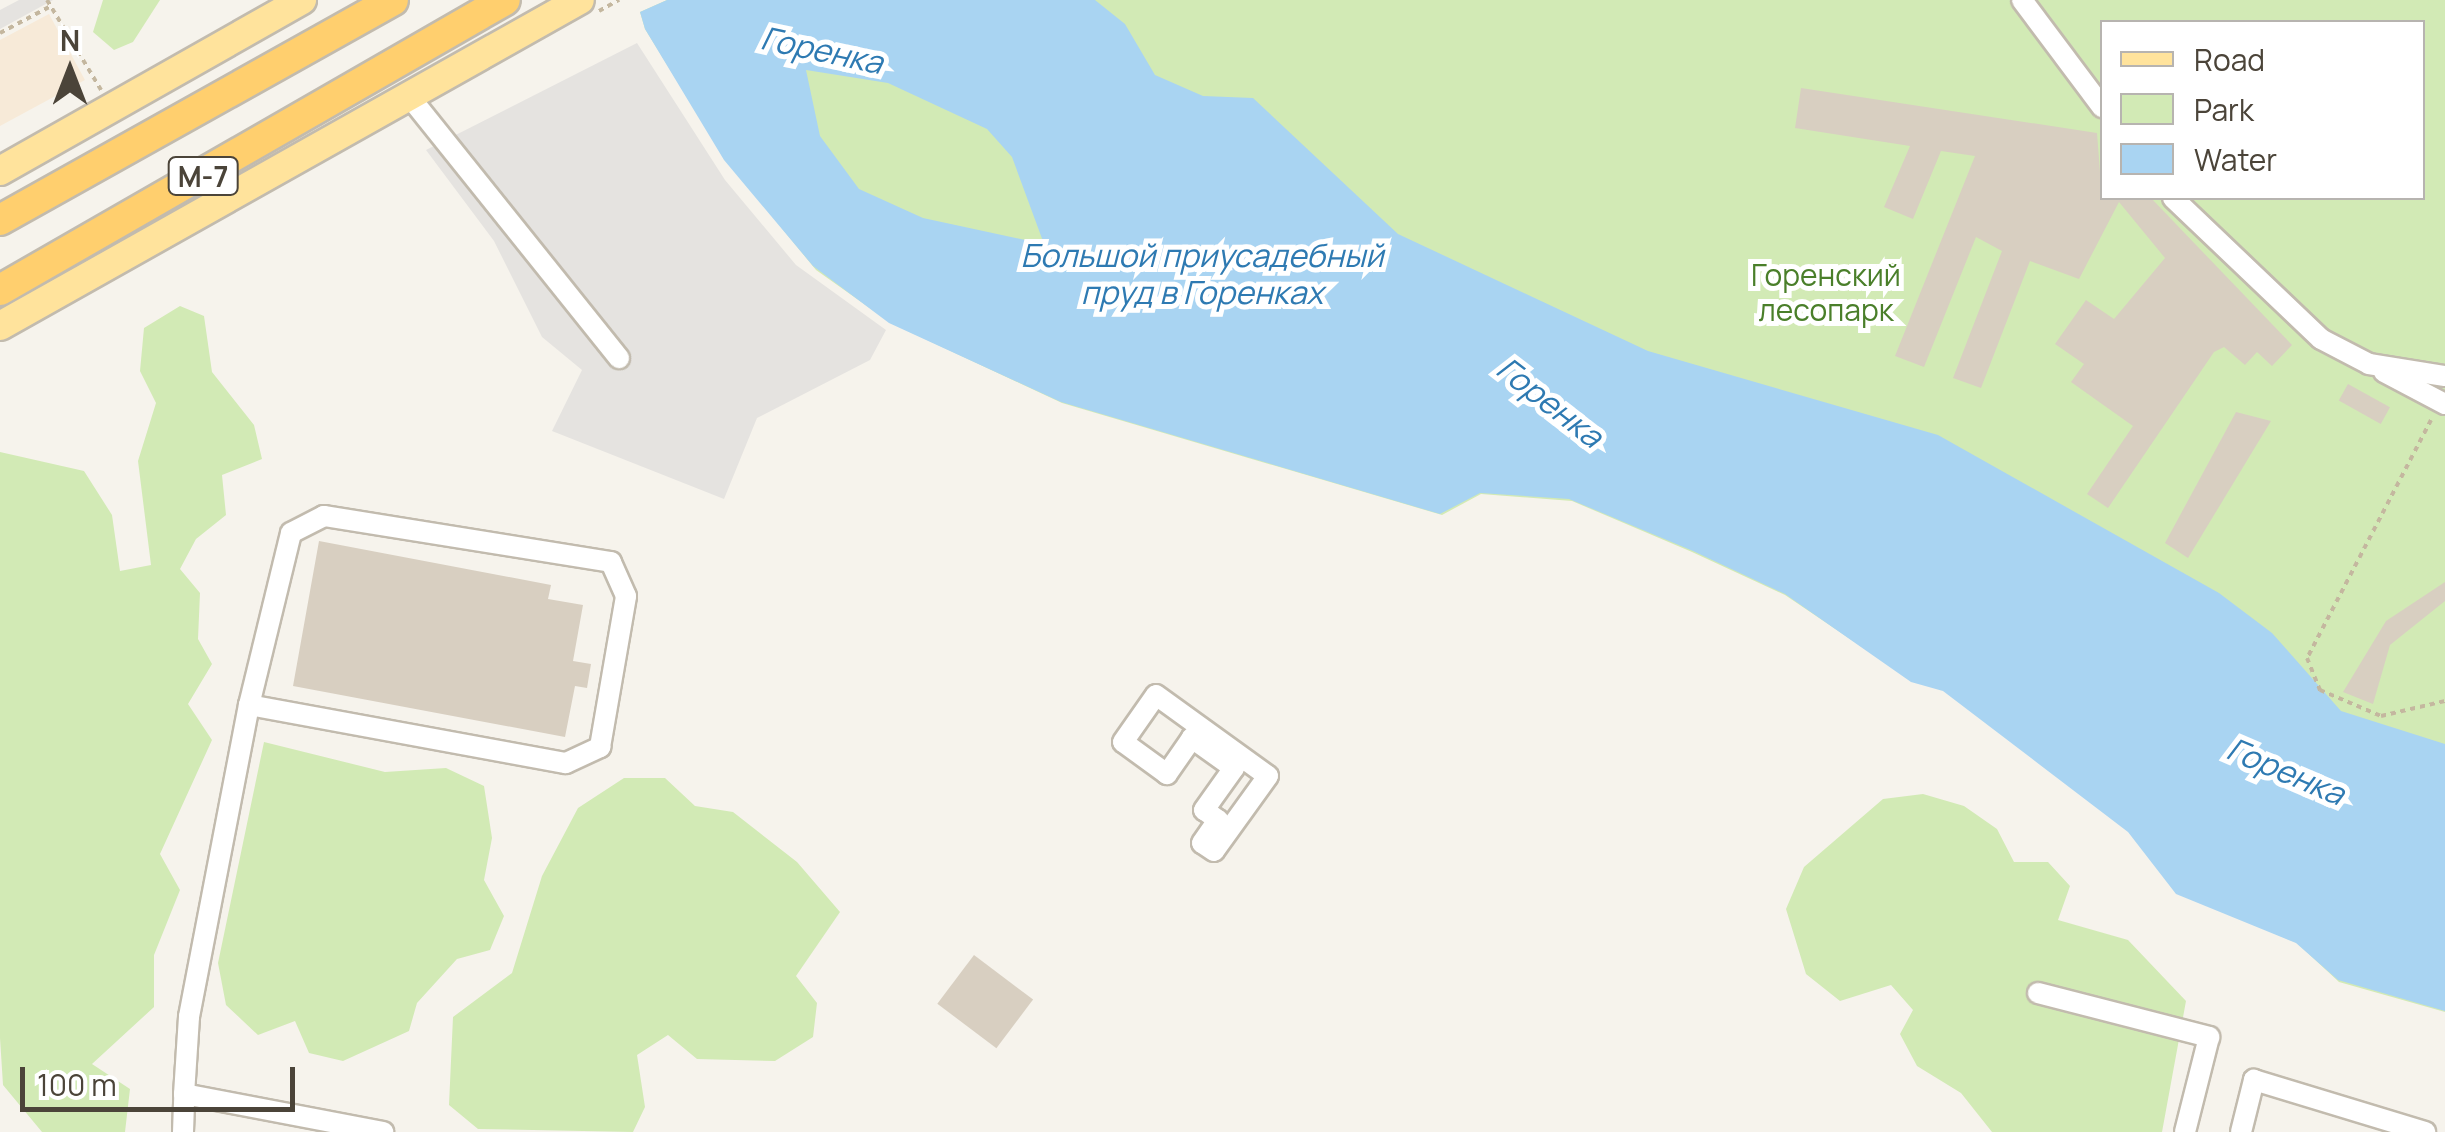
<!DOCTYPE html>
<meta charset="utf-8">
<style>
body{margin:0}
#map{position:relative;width:2445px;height:1132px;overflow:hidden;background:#f6f3ec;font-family:Manrope,sans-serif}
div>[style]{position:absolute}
.commercial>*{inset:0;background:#f7ead8}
.green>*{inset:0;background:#d2eab5}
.parking>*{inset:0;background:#e5e3e0}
.water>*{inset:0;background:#a9d4f2}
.building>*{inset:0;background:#d8cfc1;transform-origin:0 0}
.path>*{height:4px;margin-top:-2px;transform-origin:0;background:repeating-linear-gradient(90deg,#c4b79f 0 5px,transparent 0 10px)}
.roads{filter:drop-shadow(2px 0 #c2bbae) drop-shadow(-2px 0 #c2bbae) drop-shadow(0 2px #c2bbae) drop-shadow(0 -2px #c2bbae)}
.minor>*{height:20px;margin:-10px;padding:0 10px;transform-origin:10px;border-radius:10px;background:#fff}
.major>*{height:28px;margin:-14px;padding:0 14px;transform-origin:14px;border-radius:14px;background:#ffe39c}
.highway>*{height:30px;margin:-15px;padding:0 15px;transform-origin:15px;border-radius:15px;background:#ffcf6e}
span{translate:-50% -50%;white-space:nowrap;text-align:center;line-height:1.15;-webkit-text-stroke:10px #fff;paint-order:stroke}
.shield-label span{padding:2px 8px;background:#fff;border:2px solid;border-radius:8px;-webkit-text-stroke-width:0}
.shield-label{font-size:28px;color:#4b4439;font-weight:700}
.park-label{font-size:30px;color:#4a7f2a}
.water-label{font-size:32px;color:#2e7ab2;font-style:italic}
.legend{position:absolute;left:2100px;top:20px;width:325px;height:180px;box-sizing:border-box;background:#fff;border:2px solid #b7b4b0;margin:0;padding:12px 18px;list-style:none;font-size:30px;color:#4b4439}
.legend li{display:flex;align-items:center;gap:20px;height:50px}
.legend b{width:50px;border:2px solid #b7b4b0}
.north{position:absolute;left:20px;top:20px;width:100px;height:100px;-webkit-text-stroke:8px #fff;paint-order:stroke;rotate:0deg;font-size:28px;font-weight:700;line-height:40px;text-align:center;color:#4b4439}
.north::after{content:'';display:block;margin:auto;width:35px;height:45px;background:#4b4439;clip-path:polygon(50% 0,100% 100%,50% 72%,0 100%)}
.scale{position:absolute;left:20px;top:1067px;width:275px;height:45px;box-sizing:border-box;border:5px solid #4b4439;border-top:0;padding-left:12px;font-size:30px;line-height:35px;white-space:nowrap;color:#4b4439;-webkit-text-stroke:8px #fff;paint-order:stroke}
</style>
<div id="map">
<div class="commercial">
<div style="clip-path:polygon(49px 14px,85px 80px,0 126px,0 40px)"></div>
</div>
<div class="green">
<div style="clip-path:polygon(103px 0,160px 0,133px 42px,114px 50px,93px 32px)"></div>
<div style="clip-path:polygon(evenodd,667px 0,2445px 0,2445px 1012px,2339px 982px,2297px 943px,2177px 892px,2131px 833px,1943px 689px,1914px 682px,1785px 595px,1692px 552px,1572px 501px,1481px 494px,1442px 515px,1062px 403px,891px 323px,816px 270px,726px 160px,645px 29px,640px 12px,667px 0,2102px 22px,2422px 22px,2422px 198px,2102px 198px,2102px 22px)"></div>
<div style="clip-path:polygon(180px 306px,204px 316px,212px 372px,254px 425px,262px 459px,222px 475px,226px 515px,196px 539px,180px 569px,200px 593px,198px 639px,212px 664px,188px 704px,212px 740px,160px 854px,180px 890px,154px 955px,154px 1007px,92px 1064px,130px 1089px,125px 1132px,42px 1132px,3px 1085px,0 1038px,0 452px,84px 471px,112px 515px,120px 571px,151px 565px,138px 461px,156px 403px,140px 371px,144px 328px)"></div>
<div style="clip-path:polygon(264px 742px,385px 772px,446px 768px,484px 786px,492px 838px,484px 880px,504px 916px,490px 950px,457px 959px,417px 1003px,409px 1031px,343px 1061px,309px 1053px,295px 1021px,258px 1035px,226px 1005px,218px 963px)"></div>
<div style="clip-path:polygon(624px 778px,665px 778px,695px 806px,733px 812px,797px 862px,840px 912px,796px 976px,817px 1003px,813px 1037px,775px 1061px,697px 1059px,668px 1035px,637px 1055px,645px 1107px,633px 1132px,478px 1129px,449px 1105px,453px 1017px,512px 973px,542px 876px,578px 808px)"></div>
<div style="clip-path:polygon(1923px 794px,1964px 806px,1997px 829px,2014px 862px,2048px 862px,2070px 886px,2058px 920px,2128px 940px,2186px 1001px,2162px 1132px,1992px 1132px,1961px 1093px,1917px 1066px,1900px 1034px,1913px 1010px,1891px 985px,1840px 1001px,1806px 974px,1786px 909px,1804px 867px,1883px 799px)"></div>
</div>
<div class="parking">
<div style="clip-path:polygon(19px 0,53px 0,0 29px,0 10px)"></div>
<div style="clip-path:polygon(637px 43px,725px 180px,796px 265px,886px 330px,870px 360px,757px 418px,724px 499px,552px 431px,582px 370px,542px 337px,494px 241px,426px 150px)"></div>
</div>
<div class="water">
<div style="clip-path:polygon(evenodd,667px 0,1095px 0,1125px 24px,1155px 75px,1203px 96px,1253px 98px,1398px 234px,1648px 351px,1938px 435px,2219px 593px,2272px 633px,2341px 711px,2445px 744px,2445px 1011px,2338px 980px,2296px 943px,2176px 894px,2128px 832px,1943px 691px,1911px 682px,1785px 594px,1693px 551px,1569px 499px,1480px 493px,1440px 514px,1061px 402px,889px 323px,813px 266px,724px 160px,645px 29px,640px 12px,667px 0,806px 70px,888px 83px,987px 129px,1012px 157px,1044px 244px,923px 218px,859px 189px,820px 136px,806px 70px)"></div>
</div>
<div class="building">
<div style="clip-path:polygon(1801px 88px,2097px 133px,2102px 198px,2151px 198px,2292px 345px,2272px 366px,2257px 352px,2245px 365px,2224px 347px,2214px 352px,2108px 508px,2087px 494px,2133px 426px,2071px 382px,2084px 364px,2055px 344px,2086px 300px,2114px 319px,2165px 258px,2119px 202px,2079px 279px,2030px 261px,1981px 388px,1953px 378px,2002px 251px,1976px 237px,1924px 367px,1895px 356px,1975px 156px,1941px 151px,1913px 219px,1884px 207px,1910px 146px,1795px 128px)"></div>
<div style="left:2348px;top:384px;width:48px;height:19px;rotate:29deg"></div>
<div style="clip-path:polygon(2236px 412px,2271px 421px,2188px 558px,2165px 543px)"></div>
<div style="clip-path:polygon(319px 541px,551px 585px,548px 599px,583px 605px,573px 661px,591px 664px,587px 688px,575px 686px,565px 737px,293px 686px)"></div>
<div style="clip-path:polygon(2445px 582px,2445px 601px,2390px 645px,2373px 704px,2343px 692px,2386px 621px)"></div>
<div style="left:974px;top:955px;width:74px;height:61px;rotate:37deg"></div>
</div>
<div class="path">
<div style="left:47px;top:0;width:105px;rotate:59deg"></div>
<div style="left:599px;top:11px;width:23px;rotate:-29deg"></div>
<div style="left:0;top:33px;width:58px;rotate:-27.9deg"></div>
<div style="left:2431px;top:420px;width:268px;rotate:117.5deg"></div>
<div style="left:2307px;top:658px;width:35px;rotate:68deg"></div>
<div style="left:2320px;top:690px;width:66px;rotate:23.1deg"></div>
<div style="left:2381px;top:716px;width:66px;rotate:-13.2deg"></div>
</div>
<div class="roads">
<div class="minor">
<div style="left:2022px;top:0;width:134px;rotate:53.2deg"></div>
<div style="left:409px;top:96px;width:336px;rotate:51.3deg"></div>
<div style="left:2173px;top:198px;width:204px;rotate:43.6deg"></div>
<div style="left:2321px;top:339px;width:54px;rotate:27.5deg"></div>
<div style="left:2369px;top:364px;width:77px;rotate:9deg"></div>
<div style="left:2384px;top:372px;width:69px;rotate:27.7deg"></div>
<div style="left:1156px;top:695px;width:138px;rotate:35.9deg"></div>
<div style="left:1268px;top:776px;width:92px;rotate:125.8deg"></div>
<div style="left:1214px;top:851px;width:14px;rotate:-146deg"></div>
<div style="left:1202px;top:843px;width:28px;rotate:-55deg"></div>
<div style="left:1218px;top:820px;width:17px;rotate:-144deg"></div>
<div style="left:1204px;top:810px;width:52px;rotate:-54.5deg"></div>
<div style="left:1234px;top:768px;width:52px;rotate:-144.5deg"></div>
<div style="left:1192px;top:738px;width:44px;rotate:124.8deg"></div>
<div style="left:1167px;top:774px;width:54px;rotate:-144deg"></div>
<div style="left:1123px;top:742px;width:57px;rotate:-54.9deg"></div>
<div style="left:249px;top:705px;width:322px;rotate:10.4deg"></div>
<div style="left:566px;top:763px;width:38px;rotate:-25deg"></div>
<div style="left:600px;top:747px;width:153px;rotate:-80.2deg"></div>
<div style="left:626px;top:596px;width:37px;rotate:-114deg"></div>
<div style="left:611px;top:562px;width:291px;rotate:-170.9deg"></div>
<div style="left:324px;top:516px;width:37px;rotate:153deg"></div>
<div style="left:291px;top:533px;width:177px;rotate:103.7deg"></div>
<div style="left:249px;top:705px;width:318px;rotate:100.9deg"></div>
<div style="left:189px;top:1017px;width:77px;rotate:93.7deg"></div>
<div style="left:184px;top:1094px;width:203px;rotate:10.8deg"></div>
<div style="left:2038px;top:993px;width:177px;rotate:14.4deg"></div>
<div style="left:2209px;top:1037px;width:98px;rotate:104.2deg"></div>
<div style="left:183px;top:1132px;width:38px;rotate:-88deg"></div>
<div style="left:2241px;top:1132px;width:54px;rotate:-76deg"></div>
<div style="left:2254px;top:1080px;width:179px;rotate:16.9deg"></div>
</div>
<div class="major">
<div style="left:0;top:171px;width:347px;rotate:-29.5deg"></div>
<div style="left:0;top:326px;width:665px;rotate:-29.34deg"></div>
</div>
<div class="highway">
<div style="left:0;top:220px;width:450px;rotate:-29.2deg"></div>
<div style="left:0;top:290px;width:582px;rotate:-29.87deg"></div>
</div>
</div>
<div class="shield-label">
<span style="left:203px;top:176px">М-7</span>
</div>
<div class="park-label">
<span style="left:1826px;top:292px">Горенский<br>лесопарк</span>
</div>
<div class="water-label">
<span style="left:822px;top:50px;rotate:12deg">Горенка</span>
<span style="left:1202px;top:274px">Большой приусадебный<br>пруд в Горенках</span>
<span style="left:1550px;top:402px;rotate:38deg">Горенка</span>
<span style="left:2286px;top:771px;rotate:23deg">Горенка</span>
</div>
<ul class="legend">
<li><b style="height:12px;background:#ffe39c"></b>Road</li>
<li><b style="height:28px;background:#d2eab5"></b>Park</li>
<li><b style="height:28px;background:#a9d4f2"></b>Water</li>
</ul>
<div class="north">N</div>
<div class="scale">100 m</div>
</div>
